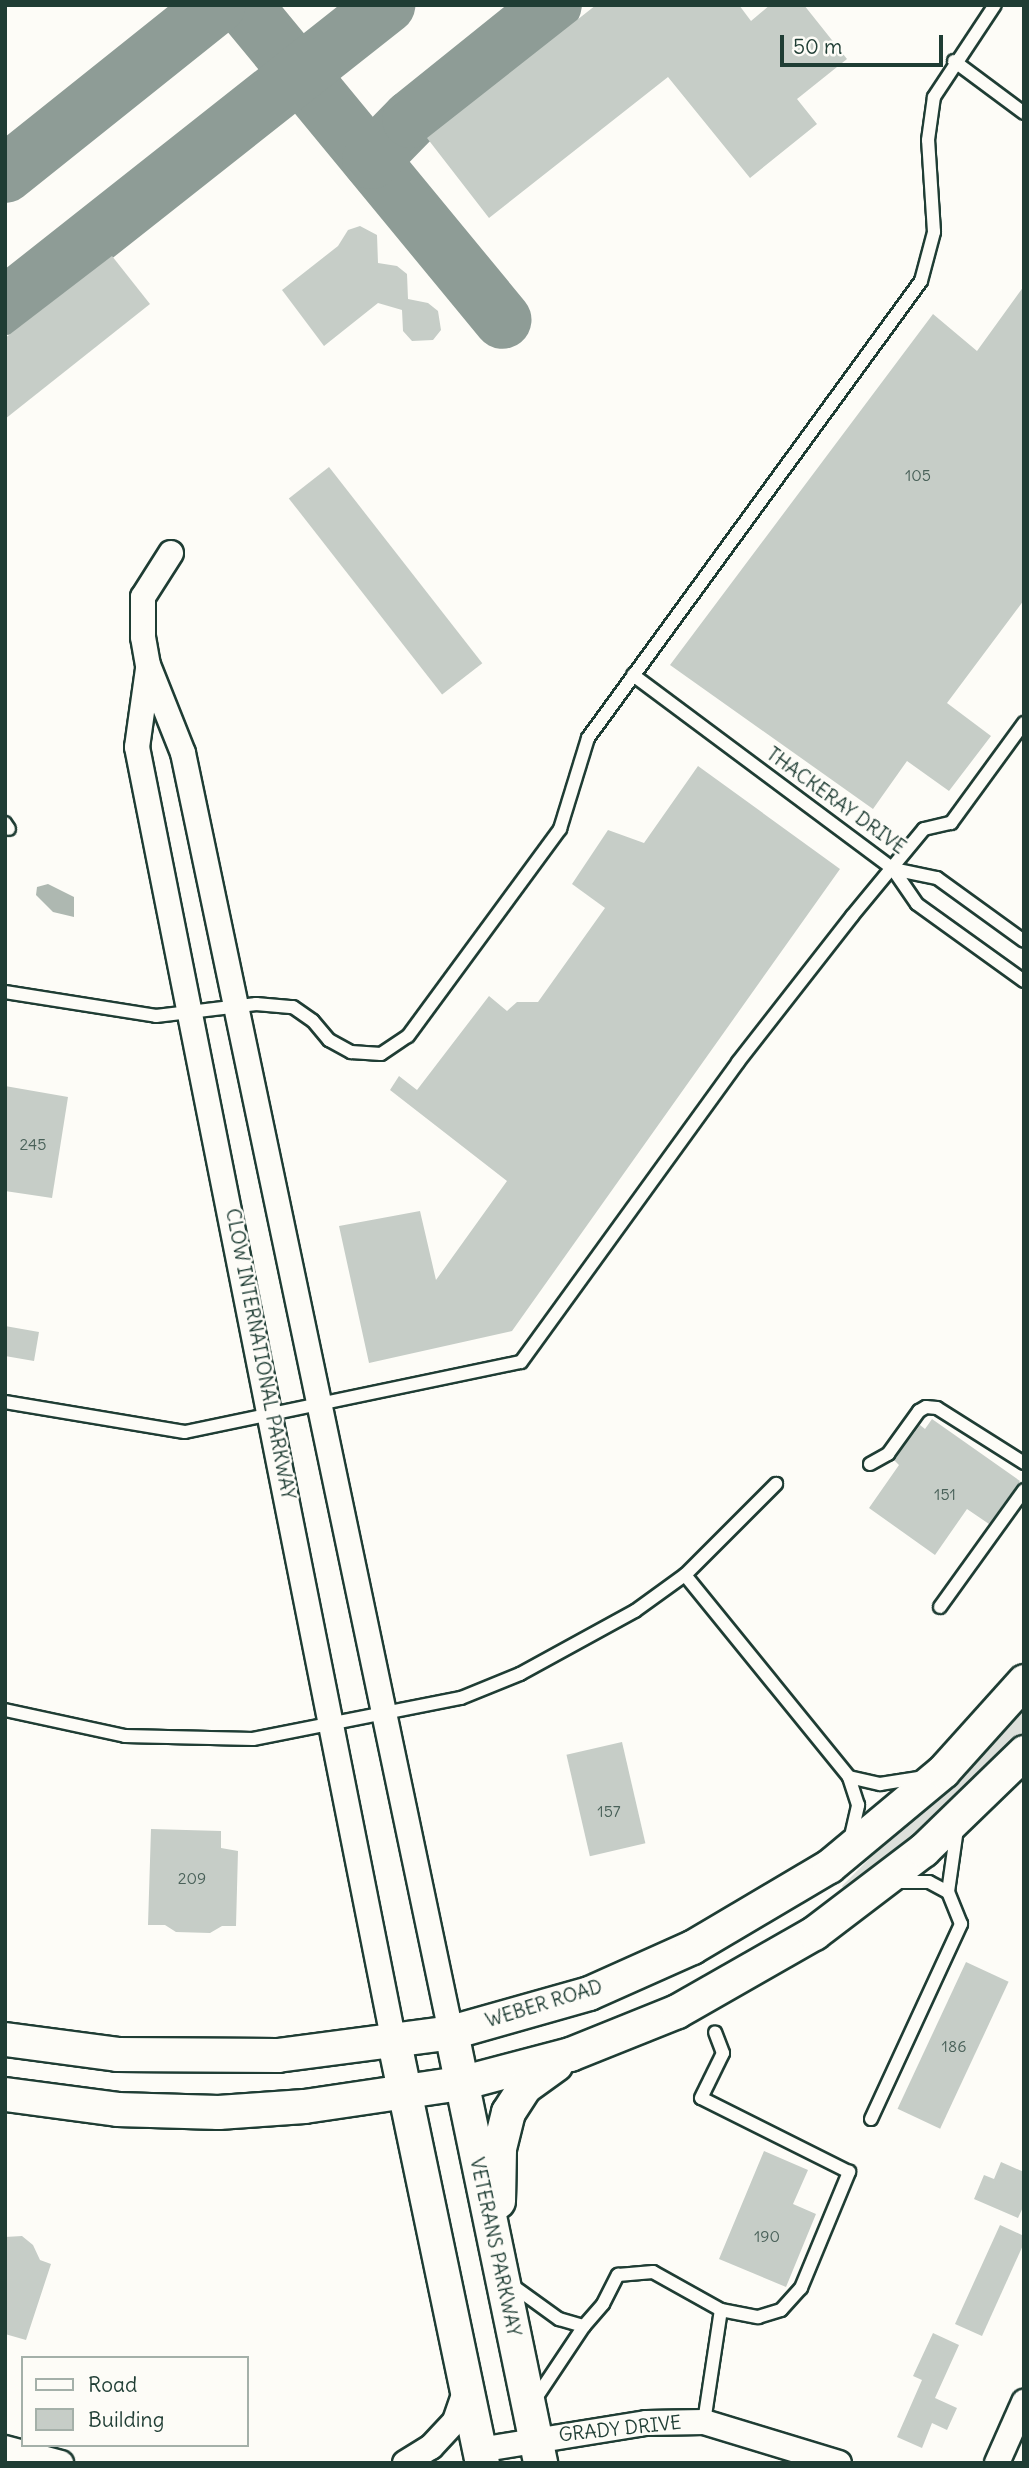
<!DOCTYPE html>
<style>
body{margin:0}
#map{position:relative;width:1029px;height:2468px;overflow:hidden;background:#fdfcf7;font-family:Delius,sans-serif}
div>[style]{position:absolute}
.green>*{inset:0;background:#dde0db}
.water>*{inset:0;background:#aeb8b1}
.taxiway>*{height:58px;margin:-29px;padding:0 29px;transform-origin:29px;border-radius:29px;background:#8e9c96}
.building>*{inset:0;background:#c6cdc7;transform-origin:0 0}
.roads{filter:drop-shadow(2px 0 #1f3d34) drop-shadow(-2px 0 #1f3d34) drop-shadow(0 2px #1f3d34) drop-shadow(0 -2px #1f3d34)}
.lane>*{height:12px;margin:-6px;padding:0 6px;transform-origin:6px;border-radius:6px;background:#fdfcf7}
.street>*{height:24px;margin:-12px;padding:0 12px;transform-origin:12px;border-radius:12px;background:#fdfcf7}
.secondary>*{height:33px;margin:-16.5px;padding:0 16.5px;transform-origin:16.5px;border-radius:16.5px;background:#fdfcf7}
span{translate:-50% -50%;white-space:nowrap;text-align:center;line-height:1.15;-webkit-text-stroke:5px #fdfcf7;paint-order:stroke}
.number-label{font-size:16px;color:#496159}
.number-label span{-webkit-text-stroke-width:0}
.street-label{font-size:19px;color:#1f3d34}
.frame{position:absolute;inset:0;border:7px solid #1f3d34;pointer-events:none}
.legend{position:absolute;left:21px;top:2356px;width:228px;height:91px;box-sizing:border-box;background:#fdfcf7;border:2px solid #a4b0a9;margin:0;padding:9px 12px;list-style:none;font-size:21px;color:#1f3d34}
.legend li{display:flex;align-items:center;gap:14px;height:35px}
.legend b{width:35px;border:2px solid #a4b0a9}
.scale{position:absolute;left:780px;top:35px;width:163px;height:32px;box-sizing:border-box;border:4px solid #1f3d34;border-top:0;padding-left:9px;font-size:21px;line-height:24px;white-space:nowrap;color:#1f3d34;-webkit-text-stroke:5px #fdfcf7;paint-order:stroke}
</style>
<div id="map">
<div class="green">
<div style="clip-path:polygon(1024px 1704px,1024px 1732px,1005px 1754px,947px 1811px,847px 1893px,842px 1886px)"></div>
</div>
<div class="water">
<div style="clip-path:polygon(48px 884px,74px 897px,74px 917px,53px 912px,36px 895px,37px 887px)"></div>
</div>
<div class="taxiway">
<div style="left:243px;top:5px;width:408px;rotate:50.5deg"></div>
<div style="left:371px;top:160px;width:57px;rotate:-45.7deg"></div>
<div style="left:411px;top:119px;width:182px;rotate:-38.8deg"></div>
<div style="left:5px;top:174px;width:271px;rotate:-38.6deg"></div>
<div style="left:5px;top:306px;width:486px;rotate:-38.3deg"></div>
</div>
<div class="building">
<div style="clip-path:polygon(596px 5px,739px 5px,751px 21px,770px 5px,804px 5px,847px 59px,797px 99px,817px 124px,750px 178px,668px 77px,489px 218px,427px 138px)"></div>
<div style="clip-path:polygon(360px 226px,377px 235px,378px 263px,397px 266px,407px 274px,408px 299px,428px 303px,438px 311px,441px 330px,433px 340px,412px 341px,403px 331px,402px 310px,378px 303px,324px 346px,282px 290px,338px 246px,348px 230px)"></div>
<div style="clip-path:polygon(112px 256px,150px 304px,5px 419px,5px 338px)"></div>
<div style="clip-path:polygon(1024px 286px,1024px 600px,947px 703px,991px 736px,949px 791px,907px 761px,873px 809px,670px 665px,933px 314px,977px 351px)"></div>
<div style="left:329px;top:467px;width:249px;height:51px;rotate:52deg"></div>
<div style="clip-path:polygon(698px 766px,840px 869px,512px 1331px,369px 1363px,339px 1226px,420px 1211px,436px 1280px,507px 1181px,390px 1090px,399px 1076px,417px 1090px,489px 996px,507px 1011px,517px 1002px,538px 1002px,605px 908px,572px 884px,608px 830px,644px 843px)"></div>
<div style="clip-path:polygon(5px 1086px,68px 1097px,52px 1198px,5px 1191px)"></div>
<div style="clip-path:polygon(5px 1326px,39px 1332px,34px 1361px,5px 1356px)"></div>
<div style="clip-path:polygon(932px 1419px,1020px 1481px,989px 1524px,967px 1509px,935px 1555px,869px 1508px,899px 1465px,894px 1460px,920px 1425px,925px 1429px)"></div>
<div style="left:622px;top:1742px;width:104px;height:57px;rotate:77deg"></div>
<div style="clip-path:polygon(151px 1829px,221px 1831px,221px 1848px,238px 1851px,236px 1926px,222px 1926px,210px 1933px,176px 1932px,165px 1925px,148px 1925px)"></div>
<div style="left:966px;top:1962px;width:47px;height:162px;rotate:25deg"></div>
<div style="clip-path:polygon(764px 2151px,808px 2170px,793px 2204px,816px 2214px,786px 2287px,719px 2259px)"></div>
<div style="clip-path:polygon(1001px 2162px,1024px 2172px,1024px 2205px,1018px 2218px,974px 2199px,984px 2175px,994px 2179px)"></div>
<div style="clip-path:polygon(1000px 2225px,1024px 2236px,1024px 2243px,982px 2336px,955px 2324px)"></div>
<div style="clip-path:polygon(22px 2236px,33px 2245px,40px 2260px,51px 2264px,26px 2340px,5px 2334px,5px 2237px)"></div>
<div style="clip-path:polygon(933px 2333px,959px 2345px,935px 2398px,957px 2408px,947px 2430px,932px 2423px,922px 2448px,897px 2437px,922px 2380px,913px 2376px)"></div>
</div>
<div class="roads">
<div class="lane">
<div style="left:954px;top:61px;width:87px;rotate:36.6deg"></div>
<div style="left:633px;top:675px;width:324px;rotate:36.7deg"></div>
<div style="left:893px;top:869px;width:45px;rotate:11.6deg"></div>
<div style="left:937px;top:878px;width:107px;rotate:35.9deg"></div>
<div style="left:5px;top:823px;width:7px;rotate:56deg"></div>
<div style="left:893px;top:869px;width:42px;rotate:55.6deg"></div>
<div style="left:917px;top:904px;width:132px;rotate:35.7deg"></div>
<div style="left:5px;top:992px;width:153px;rotate:9deg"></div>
<div style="left:156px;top:1016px;width:101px;rotate:-6.8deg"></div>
<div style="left:256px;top:1004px;width:37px;rotate:5deg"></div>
<div style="left:293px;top:1007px;width:24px;rotate:35deg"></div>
<div style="left:313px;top:1021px;width:25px;rotate:50deg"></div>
<div style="left:329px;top:1040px;width:25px;rotate:29deg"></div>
<div style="left:351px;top:1052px;width:30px;rotate:4deg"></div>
<div style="left:381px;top:1054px;width:32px;rotate:-34deg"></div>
<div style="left:408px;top:1036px;width:257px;rotate:-53.7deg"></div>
<div style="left:560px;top:829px;width:95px;rotate:-72.9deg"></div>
<div style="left:588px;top:738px;width:565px;rotate:-53.92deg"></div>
<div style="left:921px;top:281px;width:51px;rotate:-75.1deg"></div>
<div style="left:934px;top:232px;width:92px;rotate:-93.7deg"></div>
<div style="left:928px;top:140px;width:43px;rotate:-82.1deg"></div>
<div style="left:934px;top:97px;width:110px;rotate:-56.5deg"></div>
<div style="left:5px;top:1402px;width:182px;rotate:9.5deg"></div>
<div style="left:185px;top:1432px;width:343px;rotate:-11.8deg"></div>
<div style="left:521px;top:1362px;width:370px;rotate:-54.1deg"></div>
<div style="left:738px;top:1062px;width:185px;rotate:-52deg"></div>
<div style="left:852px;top:916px;width:113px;rotate:-50.4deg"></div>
<div style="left:924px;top:829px;width:28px;rotate:-13deg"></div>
<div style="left:951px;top:823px;width:124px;rotate:-53.9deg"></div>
<div style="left:870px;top:1464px;width:21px;rotate:-29deg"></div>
<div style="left:888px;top:1454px;width:53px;rotate:-54.2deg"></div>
<div style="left:919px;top:1411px;width:8px;rotate:-30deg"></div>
<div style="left:926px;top:1407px;width:11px;rotate:5deg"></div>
<div style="left:937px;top:1408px;width:103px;rotate:32.3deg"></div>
<div style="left:685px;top:1575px;width:260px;rotate:50.9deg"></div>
<div style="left:940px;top:1607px;width:144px;rotate:-54.3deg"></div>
<div style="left:5px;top:1710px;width:123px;rotate:12.2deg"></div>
<div style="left:125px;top:1736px;width:128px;rotate:1.3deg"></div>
<div style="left:253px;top:1739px;width:212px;rotate:-11.2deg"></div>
<div style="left:461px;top:1698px;width:64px;rotate:-22.1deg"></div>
<div style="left:520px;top:1674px;width:131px;rotate:-28.7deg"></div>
<div style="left:635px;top:1611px;width:62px;rotate:-35.8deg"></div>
<div style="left:685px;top:1575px;width:129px;rotate:-45deg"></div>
<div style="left:851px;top:1836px;width:32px;rotate:-77deg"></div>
<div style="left:858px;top:1805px;width:29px;rotate:-108deg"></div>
<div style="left:849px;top:1777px;width:32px;rotate:13deg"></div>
<div style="left:880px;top:1784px;width:39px;rotate:-9deg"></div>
<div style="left:893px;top:1882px;width:36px"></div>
<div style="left:929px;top:1882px;width:21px;rotate:28deg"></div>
<div style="left:948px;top:1892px;width:64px;rotate:-81.9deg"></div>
<div style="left:871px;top:2119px;width:215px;rotate:-65.2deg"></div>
<div style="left:961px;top:1924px;width:35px;rotate:-112deg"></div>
<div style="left:509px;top:2283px;width:62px;rotate:35.8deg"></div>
<div style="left:559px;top:2319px;width:26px;rotate:16deg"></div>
<div style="left:584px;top:2326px;width:90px;rotate:123.7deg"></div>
<div style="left:584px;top:2326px;width:29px;rotate:-49deg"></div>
<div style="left:603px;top:2304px;width:33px;rotate:-63deg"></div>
<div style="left:618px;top:2275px;width:35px;rotate:-5deg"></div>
<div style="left:653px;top:2272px;width:78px;rotate:29.2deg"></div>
<div style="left:721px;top:2310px;width:38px;rotate:11deg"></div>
<div style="left:758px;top:2317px;width:24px;rotate:-17deg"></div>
<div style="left:781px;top:2310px;width:30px;rotate:-48deg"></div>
<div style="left:801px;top:2288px;width:126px;rotate:-67.5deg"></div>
<div style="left:849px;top:2172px;width:165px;rotate:-153.4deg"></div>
<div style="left:701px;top:2098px;width:50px;rotate:-63.9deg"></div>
<div style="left:723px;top:2053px;width:22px;rotate:-111deg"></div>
<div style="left:704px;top:2422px;width:113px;rotate:-81.4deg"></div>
</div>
<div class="street">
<div style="left:171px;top:553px;width:52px;rotate:122.5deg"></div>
<div style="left:143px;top:597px;width:40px;rotate:90deg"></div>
<div style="left:143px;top:637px;width:28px;rotate:80deg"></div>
<div style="left:148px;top:665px;width:95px;rotate:68.3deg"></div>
<div style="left:183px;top:753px;width:1307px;rotate:78.17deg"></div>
<div style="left:148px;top:669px;width:79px;rotate:98deg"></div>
<div style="left:137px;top:747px;width:1320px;rotate:78.78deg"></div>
<div style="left:5px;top:2448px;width:58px;rotate:15deg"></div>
<div style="left:479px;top:2450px;width:169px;rotate:-9.2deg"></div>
<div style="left:646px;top:2423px;width:58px;rotate:-1deg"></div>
<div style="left:704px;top:2422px;width:141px;rotate:16.9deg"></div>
<div style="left:405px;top:2463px;width:31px;rotate:-32deg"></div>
<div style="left:431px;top:2447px;width:35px;rotate:-47deg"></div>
<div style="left:455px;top:2421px;width:37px;rotate:-71deg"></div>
<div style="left:997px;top:2463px;width:67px;rotate:-66.1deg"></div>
</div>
<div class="secondary">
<div style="left:451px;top:2032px;width:440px;rotate:78.3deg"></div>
<div style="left:5px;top:2039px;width:113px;rotate:7.6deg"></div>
<div style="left:117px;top:2054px;width:160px;rotate:0.4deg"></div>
<div style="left:277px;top:2055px;width:176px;rotate:-7.5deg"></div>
<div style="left:451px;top:2032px;width:143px;rotate:-15.8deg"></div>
<div style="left:589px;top:1993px;width:113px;rotate:-24.1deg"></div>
<div style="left:692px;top:1947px;width:159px;rotate:-30.6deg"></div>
<div style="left:829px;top:1866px;width:148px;rotate:-39.8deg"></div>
<div style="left:943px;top:1771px;width:121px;rotate:-48deg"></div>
<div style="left:394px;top:2042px;width:430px;rotate:78.2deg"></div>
<div style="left:5px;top:2094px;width:113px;rotate:7.6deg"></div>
<div style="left:117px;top:2109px;width:101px;rotate:1.7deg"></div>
<div style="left:218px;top:2112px;width:86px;rotate:-4deg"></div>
<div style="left:304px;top:2106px;width:158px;rotate:-8.4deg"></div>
<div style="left:460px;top:2083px;width:114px;rotate:-14.8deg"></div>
<div style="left:570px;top:2054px;width:115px;rotate:-21.9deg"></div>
<div style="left:677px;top:2011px;width:158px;rotate:-29.7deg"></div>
<div style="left:814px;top:1933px;width:137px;rotate:-37.3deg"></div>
<div style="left:923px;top:1850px;width:141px;rotate:-44.1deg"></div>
<div style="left:498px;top:2201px;width:53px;rotate:-88.9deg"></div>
<div style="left:499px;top:2148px;width:37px;rotate:-76deg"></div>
<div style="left:508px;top:2112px;width:30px;rotate:-57deg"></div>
<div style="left:524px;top:2087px;width:39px;rotate:-36deg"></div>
</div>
</div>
<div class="number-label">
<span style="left:918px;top:475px">105</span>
<span style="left:33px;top:1144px">245</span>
<span style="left:945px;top:1494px">151</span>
<span style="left:609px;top:1811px">157</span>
<span style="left:192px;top:1878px">209</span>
<span style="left:954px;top:2046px">186</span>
<span style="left:767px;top:2236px">190</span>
</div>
<div class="street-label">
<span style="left:836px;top:801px;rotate:36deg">THACKERAY DRIVE</span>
<span style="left:260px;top:1354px;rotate:79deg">CLOW INTERNATIONAL PARKWAY</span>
<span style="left:544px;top:2004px;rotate:-17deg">WEBER ROAD</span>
<span style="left:495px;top:2247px;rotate:78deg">VETERANS PARKWAY</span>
<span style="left:620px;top:2429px;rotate:-6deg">GRADY DRIVE</span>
</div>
<div class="frame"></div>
<ul class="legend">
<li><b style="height:9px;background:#fdfcf7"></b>Road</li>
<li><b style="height:19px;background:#c6cdc7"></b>Building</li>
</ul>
<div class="scale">50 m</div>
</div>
